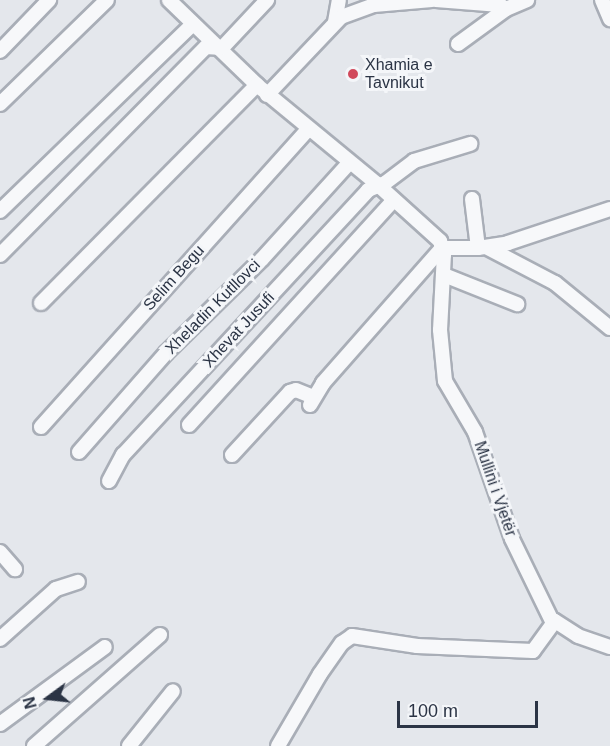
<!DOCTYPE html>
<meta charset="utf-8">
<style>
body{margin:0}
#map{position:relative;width:610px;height:746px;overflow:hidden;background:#e4e7ec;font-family:Helvetica,sans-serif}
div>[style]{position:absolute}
.roads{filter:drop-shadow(2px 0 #a9aeb7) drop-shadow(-2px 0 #a9aeb7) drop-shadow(0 2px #a9aeb7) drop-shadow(0 -2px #a9aeb7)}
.minor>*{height:14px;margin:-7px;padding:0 7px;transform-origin:7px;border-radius:7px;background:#f7f8fa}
.dots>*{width:16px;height:16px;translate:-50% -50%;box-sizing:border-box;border:3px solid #f4f6f9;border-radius:50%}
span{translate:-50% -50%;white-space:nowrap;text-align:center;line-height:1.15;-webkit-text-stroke:6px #f4f6f9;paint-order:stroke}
.poi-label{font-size:16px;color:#2b3445}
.left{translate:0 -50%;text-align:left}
.street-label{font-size:16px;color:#2b3445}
.north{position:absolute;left:18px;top:668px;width:60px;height:60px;-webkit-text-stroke:4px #f4f6f9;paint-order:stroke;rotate:255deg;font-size:16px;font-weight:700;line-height:24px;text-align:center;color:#2b3445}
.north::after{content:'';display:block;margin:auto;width:21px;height:27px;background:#2b3445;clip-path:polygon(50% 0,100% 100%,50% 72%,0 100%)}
.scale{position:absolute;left:397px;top:701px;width:141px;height:27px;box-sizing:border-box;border:3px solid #2b3445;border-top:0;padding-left:8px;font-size:18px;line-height:21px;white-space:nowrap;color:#2b3445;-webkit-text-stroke:4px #f4f6f9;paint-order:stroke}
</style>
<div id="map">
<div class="roads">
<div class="minor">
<div style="left:169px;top:0;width:122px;rotate:44deg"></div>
<div style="left:257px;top:85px;width:156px;rotate:39.5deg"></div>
<div style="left:377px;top:184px;width:85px;rotate:42.1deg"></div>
<div style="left:440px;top:241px;width:14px;rotate:73deg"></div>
<div style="left:444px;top:254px;width:76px;rotate:93deg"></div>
<div style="left:440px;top:330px;width:51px;rotate:84.4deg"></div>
<div style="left:445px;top:381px;width:59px;rotate:59.5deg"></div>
<div style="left:475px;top:432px;width:113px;rotate:70.9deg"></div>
<div style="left:512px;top:539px;width:93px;rotate:64deg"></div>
<div style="left:436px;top:0;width:64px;rotate:4.5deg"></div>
<div style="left:500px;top:5px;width:7px;rotate:34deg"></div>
<div style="left:602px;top:0;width:21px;rotate:67deg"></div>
<div style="left:335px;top:22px;width:22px;rotate:-80deg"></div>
<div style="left:458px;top:44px;width:59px;rotate:-36.1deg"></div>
<div style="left:506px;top:9px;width:23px;rotate:-23deg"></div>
<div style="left:0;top:51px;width:71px;rotate:-46.1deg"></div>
<div style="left:267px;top:95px;width:108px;rotate:-46.5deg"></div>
<div style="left:341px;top:17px;width:35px;rotate:-20deg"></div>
<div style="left:374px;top:5px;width:58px;rotate:-4.9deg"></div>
<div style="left:0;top:104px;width:149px;rotate:-44.2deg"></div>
<div style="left:472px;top:199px;width:49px;rotate:83deg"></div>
<div style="left:0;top:211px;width:269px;rotate:-44.1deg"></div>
<div style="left:486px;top:247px;width:78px;rotate:27.6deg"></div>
<div style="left:555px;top:283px;width:71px;rotate:39.3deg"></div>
<div style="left:442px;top:248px;width:36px"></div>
<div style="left:478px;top:248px;width:30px;rotate:-9deg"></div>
<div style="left:508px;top:243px;width:108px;rotate:-18.4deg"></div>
<div style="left:0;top:255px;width:293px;rotate:-45.3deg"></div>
<div style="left:206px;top:47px;width:16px;rotate:4deg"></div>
<div style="left:222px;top:48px;width:66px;rotate:-46.8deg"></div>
<div style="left:444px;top:275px;width:79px;rotate:21.7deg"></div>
<div style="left:41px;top:303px;width:307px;rotate:-45.3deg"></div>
<div style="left:310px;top:405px;width:26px;rotate:-59deg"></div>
<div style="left:323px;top:383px;width:180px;rotate:-48.6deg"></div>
<div style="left:189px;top:425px;width:304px;rotate:-47.7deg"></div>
<div style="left:41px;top:427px;width:400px;rotate:-48.1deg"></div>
<div style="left:79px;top:452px;width:132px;rotate:-48.7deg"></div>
<div style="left:166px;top:353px;width:134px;rotate:-44.4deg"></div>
<div style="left:262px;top:259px;width:128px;rotate:-47.8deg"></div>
<div style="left:232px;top:455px;width:86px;rotate:-47.4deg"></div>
<div style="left:290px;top:392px;width:6px;rotate:-18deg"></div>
<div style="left:296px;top:390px;width:18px;rotate:22deg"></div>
<div style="left:109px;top:481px;width:30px;rotate:-62deg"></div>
<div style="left:123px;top:455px;width:361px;rotate:-47.2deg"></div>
<div style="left:368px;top:190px;width:18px;rotate:-22deg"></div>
<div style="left:385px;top:183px;width:36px;rotate:-37deg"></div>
<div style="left:414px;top:161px;width:59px;rotate:-16.9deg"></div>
<div style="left:0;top:552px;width:23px;rotate:49deg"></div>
<div style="left:0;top:639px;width:75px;rotate:-41.8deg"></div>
<div style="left:56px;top:589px;width:23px;rotate:-18deg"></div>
<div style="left:0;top:724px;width:130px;rotate:-36.3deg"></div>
<div style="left:34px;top:746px;width:168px;rotate:-41.4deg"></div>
<div style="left:129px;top:746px;width:70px;rotate:-51.3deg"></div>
<div style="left:278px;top:746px;width:83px;rotate:-59.7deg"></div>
<div style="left:320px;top:674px;width:38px;rotate:-55deg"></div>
<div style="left:342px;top:643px;width:12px;rotate:-35deg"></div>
<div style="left:352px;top:636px;width:66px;rotate:8.7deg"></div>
<div style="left:417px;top:646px;width:116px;rotate:2.5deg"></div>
<div style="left:533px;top:651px;width:37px;rotate:-54deg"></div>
<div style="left:555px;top:621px;width:27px;rotate:33deg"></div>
<div style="left:578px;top:636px;width:34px;rotate:19deg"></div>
</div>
</div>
<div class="dots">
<div style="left:353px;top:74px;background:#d1495b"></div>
</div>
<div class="poi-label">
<span class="left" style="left:365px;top:74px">Xhamia e<br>Tavnikut</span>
</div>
<div class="street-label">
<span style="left:174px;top:278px;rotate:-48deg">Selim Begu</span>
<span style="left:213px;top:307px;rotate:-45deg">Xheladin Kutllovci</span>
<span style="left:239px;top:330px;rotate:-47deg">Xhevat Jusufi</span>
<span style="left:495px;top:489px;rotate:71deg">Mullini i Vjetër</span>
</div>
<div class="north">N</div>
<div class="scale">100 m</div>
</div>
